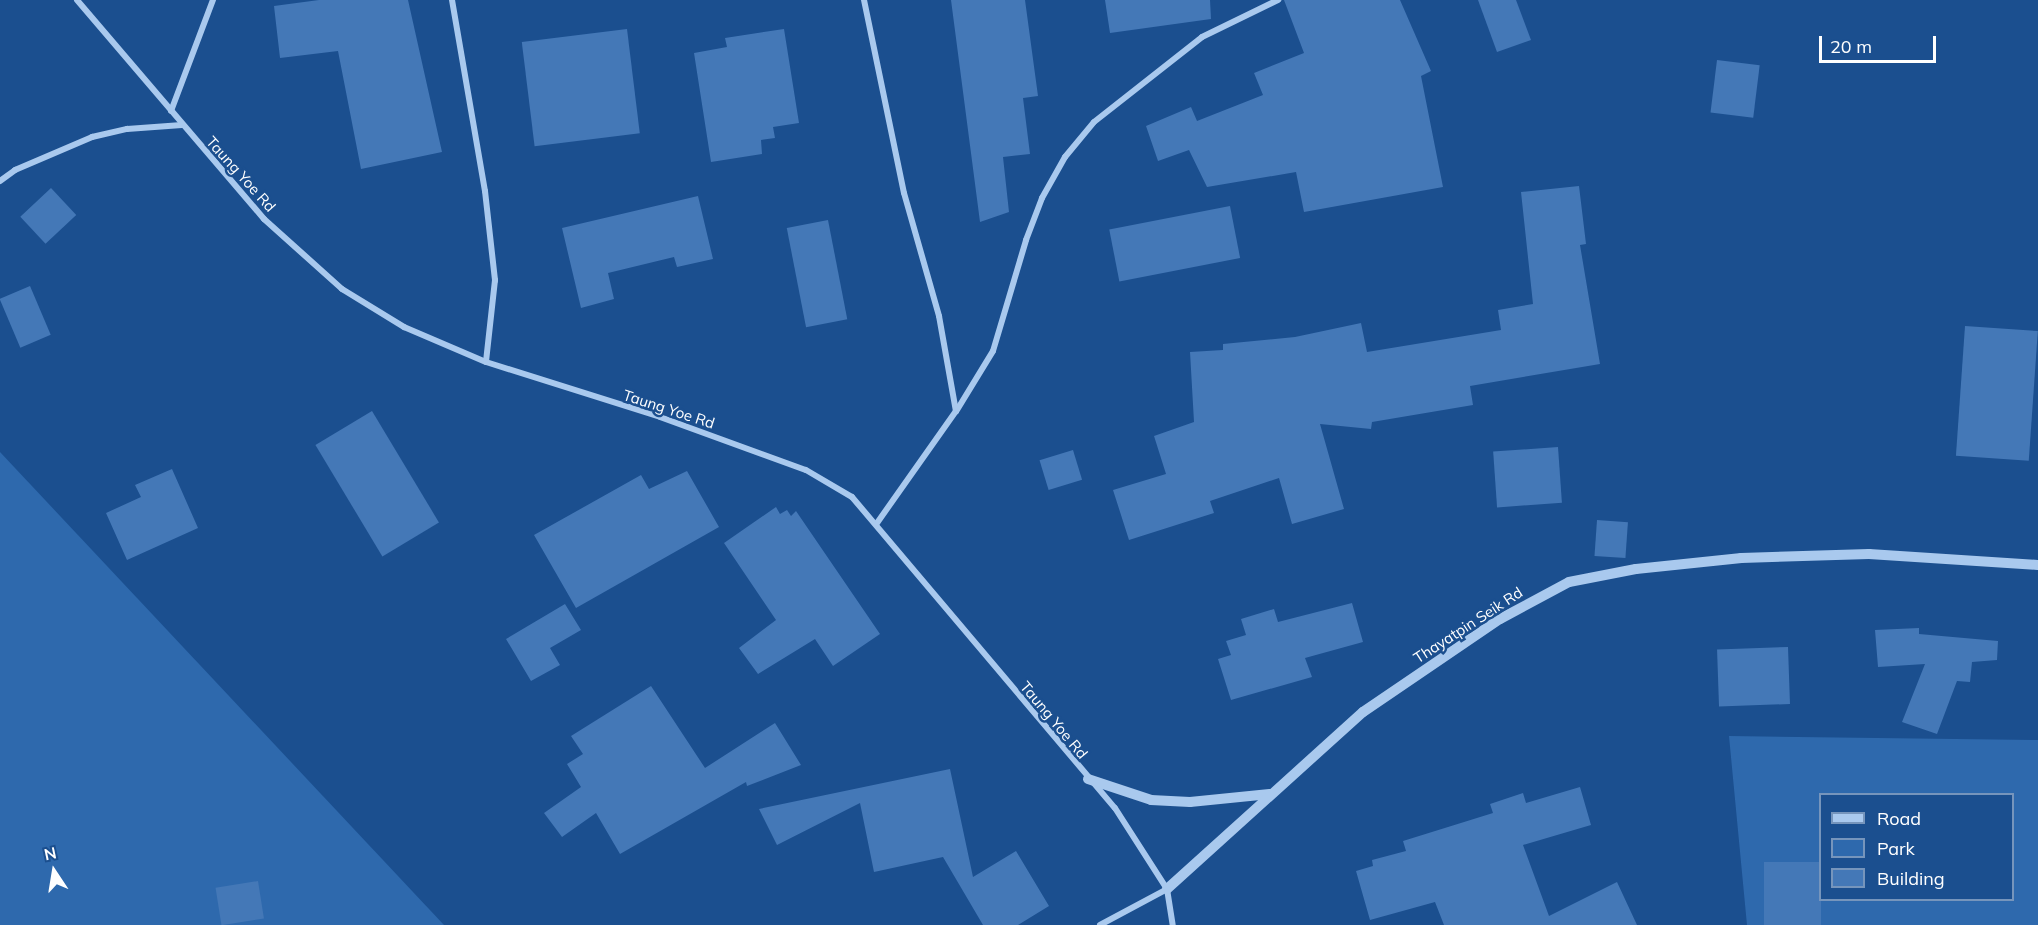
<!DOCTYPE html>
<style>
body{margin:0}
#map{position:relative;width:2038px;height:925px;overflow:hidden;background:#1b4f8f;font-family:Mulish,sans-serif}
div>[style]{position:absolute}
.green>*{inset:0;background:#2e69ad}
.building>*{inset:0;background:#4478b7;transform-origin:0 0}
.minor>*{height:6px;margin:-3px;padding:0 3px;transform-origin:3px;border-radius:3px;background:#a9c9ee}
.tertiary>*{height:10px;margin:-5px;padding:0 5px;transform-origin:5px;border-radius:5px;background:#a9c9ee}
span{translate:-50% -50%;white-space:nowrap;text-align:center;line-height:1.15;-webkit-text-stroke:5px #1b4f8f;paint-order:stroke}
.street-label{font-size:15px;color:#fff}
.legend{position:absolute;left:1819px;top:793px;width:195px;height:108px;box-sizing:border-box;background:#1b4f8f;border:2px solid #7695bc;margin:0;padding:8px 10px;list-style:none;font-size:18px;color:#fff}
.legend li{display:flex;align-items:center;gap:12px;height:30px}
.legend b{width:30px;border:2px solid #7695bc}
.north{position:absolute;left:24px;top:841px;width:60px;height:60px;-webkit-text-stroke:4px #1b4f8f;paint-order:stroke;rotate:348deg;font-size:16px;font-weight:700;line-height:24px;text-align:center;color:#fff}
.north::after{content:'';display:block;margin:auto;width:21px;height:27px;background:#fff;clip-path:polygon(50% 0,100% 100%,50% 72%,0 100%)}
.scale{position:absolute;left:1819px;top:36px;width:117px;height:27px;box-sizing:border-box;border:3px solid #fff;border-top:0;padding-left:8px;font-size:18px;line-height:21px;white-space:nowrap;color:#fff;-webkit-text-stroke:4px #1b4f8f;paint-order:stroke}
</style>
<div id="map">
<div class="green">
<div style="clip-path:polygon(0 452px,444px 925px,0 925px)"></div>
<div style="clip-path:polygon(evenodd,1729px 736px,2038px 740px,2038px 925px,1747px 925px,1729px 736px,1820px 794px,2012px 794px,2012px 900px,1820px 900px,1820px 794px)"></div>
</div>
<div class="building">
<div style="clip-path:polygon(319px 0,408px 0,442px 152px,361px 169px,338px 51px,280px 58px,274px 6px)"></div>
<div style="clip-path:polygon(951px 0,1025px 0,1038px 96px,1023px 98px,1030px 154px,1003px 157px,1009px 212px,980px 222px)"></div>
<div style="clip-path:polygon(1105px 0,1210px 0,1211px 19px,1110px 33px)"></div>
<div style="clip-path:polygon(1284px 0,1400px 0,1431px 71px,1421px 76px,1443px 187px,1304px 212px,1296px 172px,1207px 187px,1189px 150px,1158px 161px,1146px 126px,1191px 107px,1197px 121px,1263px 95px,1254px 73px,1304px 53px)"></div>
<div style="clip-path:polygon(1478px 0,1516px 0,1531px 40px,1497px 52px)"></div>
<div style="left:627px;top:29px;width:105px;height:106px;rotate:83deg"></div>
<div style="clip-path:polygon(784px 29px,799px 123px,773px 127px,775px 138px,761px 140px,762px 154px,711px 162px,694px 53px,727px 47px,725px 38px)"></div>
<div style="left:1717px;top:60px;width:43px;height:53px;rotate:7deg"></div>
<div style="clip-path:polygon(1579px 186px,1586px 244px,1580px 245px,1600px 364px,1470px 386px,1473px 405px,1372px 422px,1371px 429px,1320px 424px,1344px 509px,1292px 524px,1279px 478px,1210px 501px,1214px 513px,1129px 540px,1113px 490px,1166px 474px,1154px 436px,1194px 422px,1190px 352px,1223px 350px,1223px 344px,1295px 337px,1361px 323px,1367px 352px,1501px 330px,1498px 310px,1533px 304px,1521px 192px)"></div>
<div style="left:51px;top:188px;width:37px;height:42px;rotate:47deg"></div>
<div style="clip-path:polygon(698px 196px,713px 259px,677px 267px,674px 257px,608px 273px,614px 299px,581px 308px,562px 228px)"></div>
<div style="left:1230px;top:206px;width:53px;height:123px;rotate:79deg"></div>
<div style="left:828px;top:220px;width:101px;height:42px;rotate:79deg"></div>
<div style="left:30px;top:286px;width:53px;height:33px;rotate:67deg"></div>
<div style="left:1965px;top:326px;width:73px;height:130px;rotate:4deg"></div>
<div style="left:372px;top:411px;width:130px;height:66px;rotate:59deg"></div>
<div style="left:1558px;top:447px;width:56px;height:65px;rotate:86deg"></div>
<div style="left:1073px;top:450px;width:31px;height:35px;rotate:73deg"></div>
<div style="clip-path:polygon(172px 469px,198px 528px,127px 560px,106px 513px,141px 497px,135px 485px)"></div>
<div style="clip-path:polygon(687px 471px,719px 527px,576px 608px,534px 535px,641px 475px,649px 489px)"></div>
<div style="clip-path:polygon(776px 507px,780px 514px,787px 510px,791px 516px,796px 511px,880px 634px,833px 666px,815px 639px,758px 674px,739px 648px,776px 620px,724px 543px)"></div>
<div style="left:1597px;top:520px;width:31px;height:36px;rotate:4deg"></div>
<div style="clip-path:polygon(1352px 603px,1363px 642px,1305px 658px,1312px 677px,1231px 700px,1218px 659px,1231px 655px,1226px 641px,1246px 635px,1241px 619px,1274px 609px,1278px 622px)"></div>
<div style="clip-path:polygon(565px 604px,581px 630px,550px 648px,560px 665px,531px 681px,506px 639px)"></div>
<div style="clip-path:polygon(1919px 628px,1919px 634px,1998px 641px,1997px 660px,1972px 662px,1970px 682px,1957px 681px,1937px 734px,1902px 722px,1925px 664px,1878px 667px,1875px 630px)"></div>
<div style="left:1788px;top:647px;width:57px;height:71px;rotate:88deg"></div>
<div style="clip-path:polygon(651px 686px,705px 768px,775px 723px,801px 765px,747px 786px,746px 782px,620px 854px,596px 813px,562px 837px,544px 813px,581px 787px,567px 764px,583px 754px,571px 736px)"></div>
<div style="clip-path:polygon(950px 769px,973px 877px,1016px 851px,1049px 906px,1018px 925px,983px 925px,943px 857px,874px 872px,860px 803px,777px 845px,759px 809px)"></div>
<div style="clip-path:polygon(1580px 787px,1591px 825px,1523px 845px,1549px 916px,1617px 882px,1637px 925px,1444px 925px,1435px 902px,1370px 920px,1356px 871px,1373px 866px,1372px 860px,1406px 851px,1403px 841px,1493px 813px,1490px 804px,1523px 793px,1526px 803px)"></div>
<div style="left:1821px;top:862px;width:63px;height:57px;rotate:90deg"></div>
<div style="left:258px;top:881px;width:38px;height:43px;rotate:81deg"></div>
</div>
<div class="minor">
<div style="left:77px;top:0;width:288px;rotate:49.5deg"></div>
<div style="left:264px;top:219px;width:105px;rotate:41.9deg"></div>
<div style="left:342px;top:289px;width:73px;rotate:31.5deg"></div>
<div style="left:404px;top:327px;width:89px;rotate:23.1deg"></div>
<div style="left:486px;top:362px;width:182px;rotate:17.5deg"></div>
<div style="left:660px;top:417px;width:155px;rotate:20deg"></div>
<div style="left:806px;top:470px;width:53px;rotate:30.4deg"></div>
<div style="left:852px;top:497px;width:407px;rotate:49.8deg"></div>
<div style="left:1115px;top:808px;width:96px;rotate:57.3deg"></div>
<div style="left:1167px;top:889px;width:36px;rotate:81deg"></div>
<div style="left:452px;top:0;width:194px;rotate:80.2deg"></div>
<div style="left:485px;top:191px;width:90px;rotate:83.6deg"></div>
<div style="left:495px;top:280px;width:82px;rotate:96.3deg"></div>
<div style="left:864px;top:0;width:197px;rotate:78.3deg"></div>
<div style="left:904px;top:193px;width:128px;rotate:74.1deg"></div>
<div style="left:939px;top:316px;width:97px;rotate:79.9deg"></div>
<div style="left:956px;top:411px;width:137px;rotate:125.2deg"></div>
<div style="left:171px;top:111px;width:119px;rotate:-69.3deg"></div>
<div style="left:0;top:181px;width:19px;rotate:-36deg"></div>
<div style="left:15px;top:170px;width:84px;rotate:-23.2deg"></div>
<div style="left:92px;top:137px;width:36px;rotate:-13deg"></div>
<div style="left:127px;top:129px;width:55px;rotate:-4.2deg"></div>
<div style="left:957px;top:410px;width:69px;rotate:-58.6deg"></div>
<div style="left:993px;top:351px;width:116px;rotate:-73.4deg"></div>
<div style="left:1026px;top:240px;width:45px;rotate:-69.1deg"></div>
<div style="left:1042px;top:198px;width:47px;rotate:-60.7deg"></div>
<div style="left:1065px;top:157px;width:45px;rotate:-50.4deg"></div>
<div style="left:1094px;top:122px;width:137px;rotate:-38.2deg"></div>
<div style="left:1202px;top:37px;width:85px;rotate:-26deg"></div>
<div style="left:1100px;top:925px;width:76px;rotate:-28.2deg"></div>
</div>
<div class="tertiary">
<div style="left:1088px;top:779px;width:66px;rotate:18.4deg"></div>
<div style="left:1151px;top:800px;width:39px;rotate:3deg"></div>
<div style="left:1190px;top:802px;width:80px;rotate:-5.7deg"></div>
<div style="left:1167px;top:889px;width:264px;rotate:-42.1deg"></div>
<div style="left:1363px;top:712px;width:166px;rotate:-34.2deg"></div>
<div style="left:1500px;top:619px;width:78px;rotate:-28.2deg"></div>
<div style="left:1569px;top:582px;width:68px;rotate:-11deg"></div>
<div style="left:1636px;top:569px;width:106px;rotate:-6deg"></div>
<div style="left:1741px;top:558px;width:128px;rotate:-1.8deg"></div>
<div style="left:1869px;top:554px;width:169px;rotate:3.7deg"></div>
</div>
<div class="street-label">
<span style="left:241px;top:174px;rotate:48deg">Taung Yoe Rd</span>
<span style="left:669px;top:409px;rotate:18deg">Taung Yoe Rd</span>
<span style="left:1468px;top:625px;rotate:-33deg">Thayatpin Seik Rd</span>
<span style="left:1054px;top:720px;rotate:50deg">Taung Yoe Rd</span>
</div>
<ul class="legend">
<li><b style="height:8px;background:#a9c9ee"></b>Road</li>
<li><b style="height:16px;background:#2e69ad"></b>Park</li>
<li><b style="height:16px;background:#4478b7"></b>Building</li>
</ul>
<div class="north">N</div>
<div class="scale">20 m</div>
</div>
